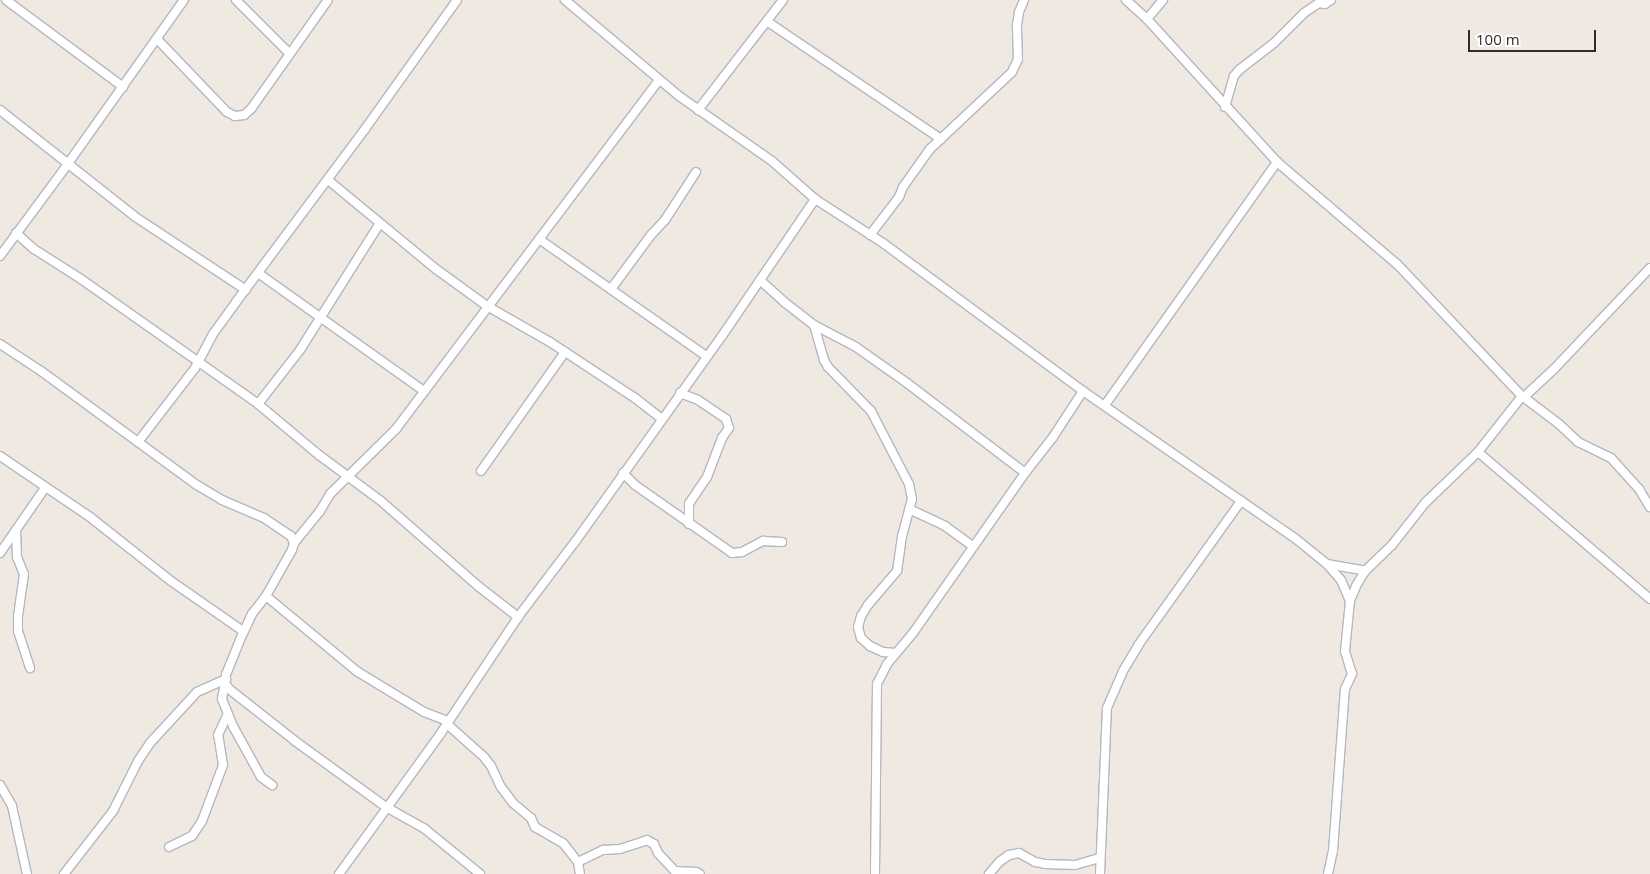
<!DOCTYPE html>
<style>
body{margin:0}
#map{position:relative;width:1650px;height:874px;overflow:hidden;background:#efe9e1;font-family:"Open Sans",sans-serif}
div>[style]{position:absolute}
.roads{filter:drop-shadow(1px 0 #b4b7c1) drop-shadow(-1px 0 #b4b7c1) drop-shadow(0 1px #b4b7c1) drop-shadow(0 -1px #b4b7c1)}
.minor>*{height:8px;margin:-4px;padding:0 4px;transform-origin:4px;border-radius:4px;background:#fff}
span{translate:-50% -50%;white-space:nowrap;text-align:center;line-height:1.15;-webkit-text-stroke:5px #fff;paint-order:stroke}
.scale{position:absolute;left:1468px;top:30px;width:128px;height:22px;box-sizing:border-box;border:2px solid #2e2e2e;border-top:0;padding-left:6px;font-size:15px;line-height:18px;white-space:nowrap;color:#2e2e2e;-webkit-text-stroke:4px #fff;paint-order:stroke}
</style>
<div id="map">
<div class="roads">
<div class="minor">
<div style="left:6px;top:0;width:146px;rotate:36.6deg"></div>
<div style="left:236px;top:0;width:76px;rotate:45deg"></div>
<div style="left:565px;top:0;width:149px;rotate:40.1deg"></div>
<div style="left:679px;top:96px;width:113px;rotate:35deg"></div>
<div style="left:772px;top:161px;width:57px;rotate:41.5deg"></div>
<div style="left:815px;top:199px;width:81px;rotate:32.9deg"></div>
<div style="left:883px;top:243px;width:249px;rotate:36.5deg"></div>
<div style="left:1083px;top:391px;width:259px;rotate:34.8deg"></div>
<div style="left:1296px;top:539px;width:40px;rotate:39deg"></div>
<div style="left:1327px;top:564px;width:21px;rotate:49deg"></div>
<div style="left:1341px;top:580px;width:23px;rotate:67deg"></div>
<div style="left:1126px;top:0;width:28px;rotate:42deg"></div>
<div style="left:1147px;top:19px;width:193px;rotate:47.7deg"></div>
<div style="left:1277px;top:162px;width:157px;rotate:40.4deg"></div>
<div style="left:1397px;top:264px;width:182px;rotate:46.6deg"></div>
<div style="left:1522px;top:396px;width:46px;rotate:37.1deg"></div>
<div style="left:1559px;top:424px;width:26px;rotate:43deg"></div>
<div style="left:1578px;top:442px;width:37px;rotate:26deg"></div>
<div style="left:1611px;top:458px;width:42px;rotate:47.9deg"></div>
<div style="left:1639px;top:489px;width:21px;rotate:59deg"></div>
<div style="left:1147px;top:19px;width:25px;rotate:-50deg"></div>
<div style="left:768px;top:22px;width:209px;rotate:34.1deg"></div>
<div style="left:157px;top:39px;width:101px;rotate:46.2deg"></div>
<div style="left:227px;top:112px;width:9px;rotate:27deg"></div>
<div style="left:235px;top:116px;width:9px;rotate:-6deg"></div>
<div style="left:244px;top:115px;width:9px;rotate:-41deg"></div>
<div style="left:251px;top:109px;width:133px;rotate:-54.8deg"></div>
<div style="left:1225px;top:107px;width:32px;rotate:-74deg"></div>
<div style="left:1234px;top:76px;width:8px;rotate:-50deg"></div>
<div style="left:1239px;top:70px;width:44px;rotate:-37.6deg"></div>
<div style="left:1274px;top:43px;width:42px;rotate:-45deg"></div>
<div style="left:1304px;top:13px;width:18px;rotate:-34deg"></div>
<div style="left:1319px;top:3px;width:6px;rotate:9deg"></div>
<div style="left:1325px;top:4px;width:7px;rotate:-34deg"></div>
<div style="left:0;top:110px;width:171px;rotate:38.3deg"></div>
<div style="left:134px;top:216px;width:134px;rotate:33.5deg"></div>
<div style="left:698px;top:110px;width:139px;rotate:-52.3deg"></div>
<div style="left:328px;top:180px;width:140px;rotate:39.5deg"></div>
<div style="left:436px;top:269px;width:63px;rotate:36deg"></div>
<div style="left:487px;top:306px;width:73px;rotate:29.7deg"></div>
<div style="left:550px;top:342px;width:102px;rotate:33.4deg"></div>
<div style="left:635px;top:398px;width:34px;rotate:38deg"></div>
<div style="left:16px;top:233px;width:24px;rotate:42deg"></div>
<div style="left:34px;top:249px;width:56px;rotate:32.6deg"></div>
<div style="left:81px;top:279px;width:217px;rotate:35.2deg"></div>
<div style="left:258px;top:404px;width:80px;rotate:39.9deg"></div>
<div style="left:319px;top:455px;width:77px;rotate:36.6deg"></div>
<div style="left:381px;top:501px;width:129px;rotate:41.2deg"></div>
<div style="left:478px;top:586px;width:51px;rotate:37.8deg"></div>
<div style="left:870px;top:235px;width:48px;rotate:-52.7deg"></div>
<div style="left:899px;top:197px;width:11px;rotate:-68deg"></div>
<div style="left:903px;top:187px;width:47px;rotate:-54.6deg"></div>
<div style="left:930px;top:149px;width:112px;rotate:-43.2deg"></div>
<div style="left:1012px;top:72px;width:14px;rotate:-65deg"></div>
<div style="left:1018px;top:59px;width:34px;rotate:-92deg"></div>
<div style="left:1017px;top:25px;width:13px;rotate:-81deg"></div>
<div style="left:1019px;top:12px;width:13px;rotate:-67deg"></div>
<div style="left:539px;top:239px;width:204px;rotate:35deg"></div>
<div style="left:0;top:256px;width:113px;rotate:-53.6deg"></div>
<div style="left:67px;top:165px;width:202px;rotate:-54.7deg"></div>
<div style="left:258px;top:273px;width:204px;rotate:35.4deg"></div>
<div style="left:760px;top:280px;width:31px;rotate:42deg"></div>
<div style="left:783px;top:301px;width:39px;rotate:38deg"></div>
<div style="left:814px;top:325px;width:47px;rotate:27.6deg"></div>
<div style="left:856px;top:347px;width:62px;rotate:35.2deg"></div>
<div style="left:907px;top:383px;width:148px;rotate:37.3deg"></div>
<div style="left:611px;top:289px;width:67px;rotate:-53.5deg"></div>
<div style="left:651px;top:235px;width:21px;rotate:-47deg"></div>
<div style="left:665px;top:220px;width:57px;rotate:-57.1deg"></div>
<div style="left:814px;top:325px;width:36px;rotate:74deg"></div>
<div style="left:824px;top:360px;width:8px;rotate:60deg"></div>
<div style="left:828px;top:367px;width:62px;rotate:45.7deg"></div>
<div style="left:871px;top:411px;width:82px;rotate:62.5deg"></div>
<div style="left:909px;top:484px;width:15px;rotate:79deg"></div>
<div style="left:912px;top:499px;width:38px;rotate:105deg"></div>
<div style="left:902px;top:536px;width:35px;rotate:98deg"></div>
<div style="left:897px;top:571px;width:45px;rotate:130.5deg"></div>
<div style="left:868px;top:605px;width:13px;rotate:122deg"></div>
<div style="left:861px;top:616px;width:11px;rotate:105deg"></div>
<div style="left:858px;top:627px;width:11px;rotate:75deg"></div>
<div style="left:861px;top:638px;width:12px;rotate:42deg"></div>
<div style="left:870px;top:646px;width:14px;rotate:25deg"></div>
<div style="left:883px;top:652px;width:13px;rotate:4deg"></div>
<div style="left:0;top:344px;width:49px;rotate:33.4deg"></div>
<div style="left:41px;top:371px;width:193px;rotate:36.2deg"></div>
<div style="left:197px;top:485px;width:29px;rotate:31deg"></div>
<div style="left:222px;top:500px;width:46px;rotate:23.2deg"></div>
<div style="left:264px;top:518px;width:32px;rotate:34deg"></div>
<div style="left:291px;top:536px;width:8px;rotate:67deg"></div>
<div style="left:294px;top:543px;width:7px;rotate:106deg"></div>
<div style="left:292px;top:550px;width:53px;rotate:119.5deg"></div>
<div style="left:266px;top:596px;width:23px;rotate:128deg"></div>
<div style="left:252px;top:614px;width:29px;rotate:115deg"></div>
<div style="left:240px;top:640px;width:37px;rotate:112deg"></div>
<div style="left:226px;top:674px;width:9px;rotate:96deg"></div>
<div style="left:225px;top:683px;width:7px;rotate:56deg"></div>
<div style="left:229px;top:689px;width:84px;rotate:38.2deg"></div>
<div style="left:295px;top:741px;width:112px;rotate:36deg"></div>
<div style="left:386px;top:807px;width:45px;rotate:29.4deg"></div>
<div style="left:425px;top:829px;width:71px;rotate:39.3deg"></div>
<div style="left:680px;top:393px;width:19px;rotate:21deg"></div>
<div style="left:698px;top:400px;width:34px;rotate:34deg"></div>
<div style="left:726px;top:419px;width:9px;rotate:72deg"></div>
<div style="left:729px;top:428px;width:12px;rotate:125deg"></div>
<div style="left:722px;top:438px;width:42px;rotate:111deg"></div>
<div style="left:707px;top:477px;width:32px;rotate:124deg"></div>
<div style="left:689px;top:504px;width:20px;rotate:90deg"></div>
<div style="left:1524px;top:397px;width:41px;rotate:-43deg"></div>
<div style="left:1554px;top:369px;width:139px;rotate:-46.5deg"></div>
<div style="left:258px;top:404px;width:68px;rotate:-52.1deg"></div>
<div style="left:300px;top:350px;width:150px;rotate:-57.8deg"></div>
<div style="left:1105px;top:405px;width:298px;rotate:-54.7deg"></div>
<div style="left:138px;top:442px;width:93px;rotate:-52.4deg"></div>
<div style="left:195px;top:368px;width:38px;rotate:-62deg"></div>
<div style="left:213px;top:334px;width:39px;rotate:-54deg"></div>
<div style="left:236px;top:302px;width:216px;rotate:-53.3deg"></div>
<div style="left:365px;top:129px;width:158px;rotate:-54.5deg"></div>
<div style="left:1478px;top:452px;width:226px;rotate:40.5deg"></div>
<div style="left:0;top:456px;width:109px;rotate:34.1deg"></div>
<div style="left:90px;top:517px;width:103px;rotate:38.3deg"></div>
<div style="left:171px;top:581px;width:88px;rotate:34.8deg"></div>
<div style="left:481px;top:471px;width:146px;rotate:-54.8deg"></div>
<div style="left:623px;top:473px;width:17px;rotate:45deg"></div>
<div style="left:635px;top:485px;width:118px;rotate:35deg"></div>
<div style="left:732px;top:553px;width:10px;rotate:-6deg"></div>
<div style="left:742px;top:552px;width:24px;rotate:-28deg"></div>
<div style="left:763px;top:541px;width:19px;rotate:3deg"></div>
<div style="left:909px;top:509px;width:40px;rotate:25deg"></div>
<div style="left:945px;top:526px;width:34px;rotate:36deg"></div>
<div style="left:16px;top:530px;width:27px;rotate:88deg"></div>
<div style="left:17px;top:557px;width:18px;rotate:68deg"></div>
<div style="left:24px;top:574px;width:42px;rotate:98.1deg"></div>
<div style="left:18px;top:616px;width:15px;rotate:90deg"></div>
<div style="left:18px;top:631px;width:39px;rotate:72deg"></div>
<div style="left:294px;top:543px;width:41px;rotate:-50.9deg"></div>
<div style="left:320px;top:511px;width:21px;rotate:-59deg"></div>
<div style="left:331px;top:493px;width:91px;rotate:-44.6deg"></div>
<div style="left:396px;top:429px;width:437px;rotate:-53deg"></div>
<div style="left:0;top:553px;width:79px;rotate:-55.3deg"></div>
<div style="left:1327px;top:564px;width:39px;rotate:10deg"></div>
<div style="left:266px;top:596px;width:119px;rotate:39.6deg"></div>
<div style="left:358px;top:672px;width:77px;rotate:31.2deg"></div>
<div style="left:424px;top:712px;width:26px;rotate:21deg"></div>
<div style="left:225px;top:683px;width:16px;rotate:101deg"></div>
<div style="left:222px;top:699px;width:31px;rotate:68deg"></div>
<div style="left:234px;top:728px;width:56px;rotate:61.1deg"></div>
<div style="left:261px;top:777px;width:14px;rotate:36deg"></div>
<div style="left:447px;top:724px;width:50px;rotate:41.7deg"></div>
<div style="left:484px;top:757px;width:11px;rotate:52deg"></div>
<div style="left:491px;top:766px;width:23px;rotate:65deg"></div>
<div style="left:501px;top:787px;width:20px;rotate:53deg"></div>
<div style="left:513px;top:803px;width:23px;rotate:40deg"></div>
<div style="left:531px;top:818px;width:10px;rotate:66deg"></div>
<div style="left:535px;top:827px;width:32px;rotate:30deg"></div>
<div style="left:563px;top:843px;width:24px;rotate:52deg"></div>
<div style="left:578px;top:862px;width:12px;rotate:81deg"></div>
<div style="left:0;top:785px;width:24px;rotate:60deg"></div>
<div style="left:12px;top:806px;width:70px;rotate:77.6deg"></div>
<div style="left:169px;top:847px;width:25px;rotate:-26deg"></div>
<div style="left:192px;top:836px;width:18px;rotate:-56deg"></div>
<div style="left:202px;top:821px;width:60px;rotate:-69.4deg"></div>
<div style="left:223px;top:765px;width:30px;rotate:-99deg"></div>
<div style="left:218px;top:735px;width:23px;rotate:-65deg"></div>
<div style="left:578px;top:862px;width:28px;rotate:-26deg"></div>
<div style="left:603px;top:850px;width:17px;rotate:-3deg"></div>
<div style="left:620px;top:849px;width:28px;rotate:-18deg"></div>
<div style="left:647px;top:840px;width:8px;rotate:30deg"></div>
<div style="left:654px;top:844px;width:10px;rotate:66deg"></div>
<div style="left:658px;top:853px;width:25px;rotate:47deg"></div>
<div style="left:675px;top:871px;width:21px;rotate:3deg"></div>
<div style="left:696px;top:872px;width:4px;rotate:27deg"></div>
<div style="left:64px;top:874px;width:80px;rotate:-52.1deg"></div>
<div style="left:113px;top:811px;width:56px;rotate:-63.4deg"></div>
<div style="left:138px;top:761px;width:22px;rotate:-56deg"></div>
<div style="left:150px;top:743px;width:69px;rotate:-47.3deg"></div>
<div style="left:197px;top:692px;width:32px;rotate:-24deg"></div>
<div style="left:339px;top:874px;width:174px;rotate:-54.1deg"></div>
<div style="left:441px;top:733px;width:139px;rotate:-56.4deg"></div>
<div style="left:518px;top:617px;width:94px;rotate:-52.8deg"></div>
<div style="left:575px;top:542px;width:253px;rotate:-54.5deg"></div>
<div style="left:722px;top:336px;width:166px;rotate:-55.8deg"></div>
<div style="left:875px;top:874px;width:190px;rotate:-89.4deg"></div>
<div style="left:877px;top:684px;width:22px;rotate:-63deg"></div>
<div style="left:887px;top:664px;width:40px;rotate:-50deg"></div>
<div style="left:913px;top:633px;width:195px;rotate:-55deg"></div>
<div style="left:1025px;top:473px;width:46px;rotate:-52.1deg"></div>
<div style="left:1053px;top:437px;width:55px;rotate:-56.9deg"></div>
<div style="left:989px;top:874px;width:16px;rotate:-50deg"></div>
<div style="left:999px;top:862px;width:12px;rotate:-35deg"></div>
<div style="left:1009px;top:855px;width:10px;rotate:-11deg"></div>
<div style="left:1019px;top:853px;width:18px;rotate:29deg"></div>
<div style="left:1035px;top:862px;width:10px;rotate:11deg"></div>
<div style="left:1045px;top:864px;width:30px;rotate:2deg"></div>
<div style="left:1075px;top:865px;width:25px;rotate:-16deg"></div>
<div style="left:1100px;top:874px;width:166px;rotate:-87.6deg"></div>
<div style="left:1107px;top:708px;width:40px;rotate:-66.6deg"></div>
<div style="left:1123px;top:671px;width:31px;rotate:-59deg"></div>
<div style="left:1139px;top:644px;width:176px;rotate:-54.5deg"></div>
<div style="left:1328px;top:874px;width:24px;rotate:-78deg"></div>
<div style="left:1333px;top:851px;width:162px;rotate:-85.8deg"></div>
<div style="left:1345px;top:689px;width:17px;rotate:-65deg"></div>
<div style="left:1352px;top:674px;width:24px;rotate:-107deg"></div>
<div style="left:1345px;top:651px;width:50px;rotate:-84.3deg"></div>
<div style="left:1350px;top:601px;width:16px;rotate:-68deg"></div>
<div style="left:1356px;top:586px;width:17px;rotate:-59deg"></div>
<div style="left:1365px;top:571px;width:37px;rotate:-44deg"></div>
<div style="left:1392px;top:545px;width:53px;rotate:-51.8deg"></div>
<div style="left:1425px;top:503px;width:74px;rotate:-43.9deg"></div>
<div style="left:1478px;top:452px;width:71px;rotate:-51.8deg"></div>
</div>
</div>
<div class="scale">100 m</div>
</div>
